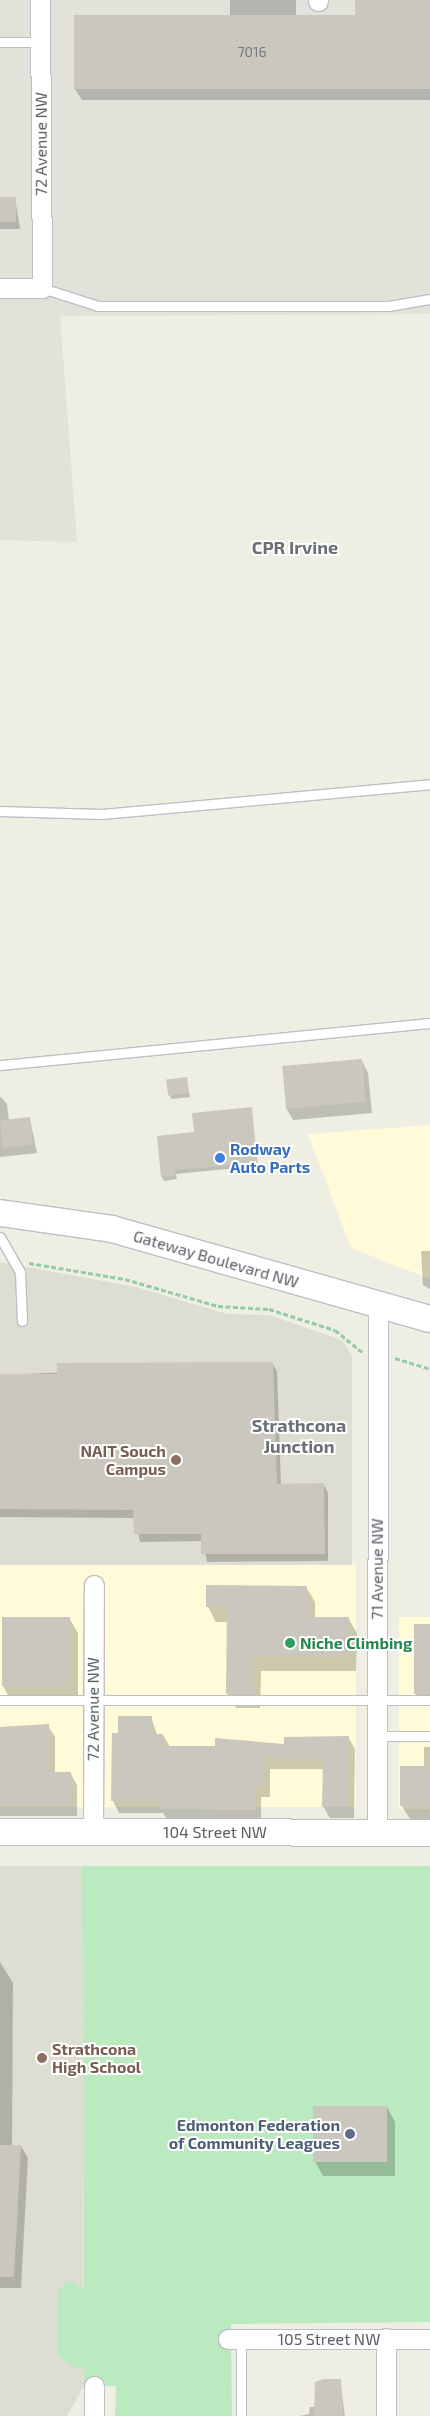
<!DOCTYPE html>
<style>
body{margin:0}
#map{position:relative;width:430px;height:2416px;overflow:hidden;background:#efeee2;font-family:"Exo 2",sans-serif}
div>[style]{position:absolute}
.commercial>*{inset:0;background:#fffad7;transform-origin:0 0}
.industrial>*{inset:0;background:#e2e1da}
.education>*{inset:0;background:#deddd1}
.green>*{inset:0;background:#bbeac0}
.shadow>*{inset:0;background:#0003}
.building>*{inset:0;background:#cac7bf;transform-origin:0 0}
.path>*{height:3px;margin-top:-1.5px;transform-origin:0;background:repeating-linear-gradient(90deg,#94cbaa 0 5px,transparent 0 7.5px)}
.roads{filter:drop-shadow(1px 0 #bcbfc5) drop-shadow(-1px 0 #bcbfc5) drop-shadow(0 1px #bcbfc5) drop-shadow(0 -1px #bcbfc5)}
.service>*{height:9px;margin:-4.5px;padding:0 4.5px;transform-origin:4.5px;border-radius:4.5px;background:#fff}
.minor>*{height:19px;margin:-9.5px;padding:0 9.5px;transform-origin:9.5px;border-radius:9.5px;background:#fff}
.secondary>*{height:26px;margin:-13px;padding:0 13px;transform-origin:13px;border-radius:13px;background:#fff}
.dots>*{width:14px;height:14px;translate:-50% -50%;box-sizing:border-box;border:2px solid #fff;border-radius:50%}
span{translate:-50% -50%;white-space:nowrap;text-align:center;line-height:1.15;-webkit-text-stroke:4px #fff;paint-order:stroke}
.number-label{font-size:14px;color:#76787c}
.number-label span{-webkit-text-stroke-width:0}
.street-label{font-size:16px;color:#5a5e65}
.shop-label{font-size:16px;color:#366cbe;font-weight:700}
.left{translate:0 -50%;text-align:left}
.education-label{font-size:16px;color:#785e54;font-weight:700}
.right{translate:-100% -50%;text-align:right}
.leisure-label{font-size:16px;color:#27864d;font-weight:700}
.service-label{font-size:16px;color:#4e5e75;font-weight:700}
.neighbourhood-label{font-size:18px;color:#6b7077;font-weight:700}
</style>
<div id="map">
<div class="commercial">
<div style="clip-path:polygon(430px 1125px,430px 1279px,351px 1248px,308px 1134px)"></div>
<div style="left:0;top:1563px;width:356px;height:244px"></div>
<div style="left:399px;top:1617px;width:31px;height:192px"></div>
</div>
<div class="industrial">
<div style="clip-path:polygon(0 0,430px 0,430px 314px,60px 316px,77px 542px,0 540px)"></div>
</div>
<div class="education">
<div style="clip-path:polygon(0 1262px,136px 1287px,227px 1314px,269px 1315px,342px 1340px,352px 1356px,352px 1565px,0 1565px)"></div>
<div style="clip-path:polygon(0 1866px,82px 1866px,84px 2386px,67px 2416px,0 2416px)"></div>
</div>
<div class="green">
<div style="clip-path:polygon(82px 1866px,430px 1866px,430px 2322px,231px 2324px,232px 2416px,115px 2416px,116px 2386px,84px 2386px,84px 2366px,75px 2368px,58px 2356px,58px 2291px,69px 2280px,84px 2289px)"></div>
</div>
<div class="shadow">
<div style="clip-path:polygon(230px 0,296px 0,296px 17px,356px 17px,356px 0,430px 0,430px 100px,82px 100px,75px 89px,230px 17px)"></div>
<div style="clip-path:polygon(0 198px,15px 198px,20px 229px,0 229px)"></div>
<div style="clip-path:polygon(362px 1061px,368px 1073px,372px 1113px,293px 1120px,286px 1108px)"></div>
<div style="clip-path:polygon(186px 1078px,190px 1097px,172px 1099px,169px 1095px)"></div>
<div style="clip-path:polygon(0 1096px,7px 1104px,9px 1121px,30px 1119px,37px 1153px,0 1157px)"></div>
<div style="clip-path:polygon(251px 1109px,258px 1166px,176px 1174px,177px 1179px,164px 1181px,162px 1177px,196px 1134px)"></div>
<div style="clip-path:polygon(421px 1251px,430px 1251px,430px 1289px,423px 1285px)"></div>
<div style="clip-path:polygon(272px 1363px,277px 1371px,281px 1485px,324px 1485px,328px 1493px,328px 1561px,207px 1562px,203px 1541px,140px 1542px,135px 1518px,0 1517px,0 1375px)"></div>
<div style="clip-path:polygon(306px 1587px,315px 1602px,315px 1618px,348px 1618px,357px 1633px,356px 1671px,261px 1671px,260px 1708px,236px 1708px,227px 1693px,228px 1622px,216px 1622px,208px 1607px)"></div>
<div style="clip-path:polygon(4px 1618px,69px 1618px,78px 1633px,78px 1701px,11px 1701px,3px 1686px)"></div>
<div style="clip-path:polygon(430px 1625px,430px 1706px,422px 1705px,415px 1693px)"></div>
<div style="clip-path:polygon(151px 1717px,157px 1735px,163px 1735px,170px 1747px,285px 1745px,348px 1737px,355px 1749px,354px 1818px,330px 1818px,323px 1806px,324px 1769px,270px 1769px,270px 1797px,261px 1797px,261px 1821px,168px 1821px,163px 1813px,119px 1813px,113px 1801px,119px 1735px)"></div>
<div style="clip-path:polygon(48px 1726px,55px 1737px,55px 1774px,71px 1774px,77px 1785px,77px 1816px,0 1816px,0 1727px)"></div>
<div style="clip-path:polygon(424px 1747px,430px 1747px,430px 1821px,411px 1821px,402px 1806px,424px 1768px)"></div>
<div style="clip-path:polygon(0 1962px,13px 1983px,12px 2146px,21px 2146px,28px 2158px,21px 2288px,0 2288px)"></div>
<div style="clip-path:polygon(387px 2107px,395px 2122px,395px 2176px,323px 2176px,315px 2161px)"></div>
<div style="clip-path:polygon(340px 2380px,345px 2416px,299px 2416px,309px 2414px,310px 2407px,316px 2407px)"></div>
</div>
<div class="building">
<div style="clip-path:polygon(355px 0,430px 0,430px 89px,74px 89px,74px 15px,355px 15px)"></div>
<div style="left:0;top:197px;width:16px;height:25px"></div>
<div style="left:362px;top:1059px;width:43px;height:80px;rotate:85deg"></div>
<div style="left:187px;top:1077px;width:16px;height:21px;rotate:83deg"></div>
<div style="clip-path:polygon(252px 1107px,257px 1163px,175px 1170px,175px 1176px,161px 1177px,157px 1136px,194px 1132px,192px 1113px)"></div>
<div style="left:30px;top:1117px;width:28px;height:30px;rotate:84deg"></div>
<div style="clip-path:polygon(273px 1362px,277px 1484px,324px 1483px,325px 1554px,201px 1554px,201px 1534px,134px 1534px,133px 1510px,0 1509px,0 1374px,57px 1374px,57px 1363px)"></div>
<div style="clip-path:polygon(206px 1585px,307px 1586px,307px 1617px,349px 1617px,348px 1657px,253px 1656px,253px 1694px,226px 1694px,227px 1607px,206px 1607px)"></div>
<div style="left:2px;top:1617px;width:68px;height:69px"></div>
<div style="left:414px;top:1624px;width:16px;height:70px"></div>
<div style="clip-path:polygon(118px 1716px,152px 1716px,151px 1734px,163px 1734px,163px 1746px,215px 1746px,215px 1738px,284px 1744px,284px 1737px,349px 1736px,348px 1807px,322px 1807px,323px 1758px,264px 1757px,264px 1786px,255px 1786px,255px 1810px,160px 1809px,160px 1801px,111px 1801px,112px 1733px,118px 1733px)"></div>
<div style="clip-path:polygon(49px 1724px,49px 1772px,71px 1772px,71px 1805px,0 1805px,0 1727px)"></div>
<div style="left:400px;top:1766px;width:30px;height:40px"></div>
<div style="left:313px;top:2106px;width:74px;height:56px"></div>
<div style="clip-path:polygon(0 2145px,21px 2145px,14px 2277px,0 2277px)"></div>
<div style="clip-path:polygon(323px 2379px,341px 2379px,343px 2416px,314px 2416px,315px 2382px)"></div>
</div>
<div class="path">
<div style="left:29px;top:1263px;width:97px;rotate:9.5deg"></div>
<div style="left:125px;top:1279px;width:97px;rotate:16.2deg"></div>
<div style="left:218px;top:1306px;width:51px;rotate:3.4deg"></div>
<div style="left:269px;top:1309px;width:69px;rotate:17.7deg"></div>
<div style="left:335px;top:1330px;width:35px;rotate:39deg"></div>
<div style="left:395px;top:1358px;width:37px;rotate:17deg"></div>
</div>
<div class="roads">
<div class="service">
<div style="left:0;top:42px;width:40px"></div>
<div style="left:42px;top:288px;width:59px;rotate:17.8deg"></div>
<div style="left:98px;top:306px;width:290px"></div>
<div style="left:388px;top:306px;width:43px;rotate:-9.5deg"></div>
<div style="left:0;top:811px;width:102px;rotate:1.7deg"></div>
<div style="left:102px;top:814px;width:329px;rotate:-5.2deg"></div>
<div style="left:0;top:1065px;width:432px;rotate:-5.6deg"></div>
<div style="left:0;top:1237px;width:40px;rotate:60.3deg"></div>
<div style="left:20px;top:1272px;width:49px;rotate:87.7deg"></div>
<div style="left:0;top:1700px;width:430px"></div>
<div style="left:378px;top:1736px;width:52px"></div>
<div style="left:241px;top:2339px;width:77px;rotate:90deg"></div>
</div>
<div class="minor">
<div style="left:318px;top:1px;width:1px;rotate:-90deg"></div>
<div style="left:0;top:288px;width:42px"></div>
<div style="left:42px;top:288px;width:288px;rotate:-90.4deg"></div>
<div style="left:93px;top:1832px;width:247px;rotate:-89.8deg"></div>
<div style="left:377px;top:1833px;width:527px;rotate:-89.89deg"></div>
<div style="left:228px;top:2339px;width:202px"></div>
<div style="left:94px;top:2416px;width:30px;rotate:-90deg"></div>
<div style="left:386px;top:2416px;width:78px;rotate:-90deg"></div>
</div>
<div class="secondary">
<div style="left:0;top:1213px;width:113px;rotate:8.1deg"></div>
<div style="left:112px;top:1229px;width:330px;rotate:15.8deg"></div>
<div style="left:0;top:1832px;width:430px;rotate:0.1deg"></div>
</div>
</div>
<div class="dots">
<div style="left:220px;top:1158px;background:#3f7fe0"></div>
<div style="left:176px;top:1460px;background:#8d6e63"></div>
<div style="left:290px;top:1643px;background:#2e9e5b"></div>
<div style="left:42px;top:2058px;background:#8d6e63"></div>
<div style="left:350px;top:2134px;background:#5c6f8a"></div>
</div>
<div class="number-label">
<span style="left:252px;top:52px">7016</span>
</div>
<div class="street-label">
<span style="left:41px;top:144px;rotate:-90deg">72 Avenue NW</span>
<span style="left:216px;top:1259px;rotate:16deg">Gateway Boulevard NW</span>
<span style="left:377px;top:1569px;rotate:-90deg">71 Avenue NW</span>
<span style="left:93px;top:1709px;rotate:-90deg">72 Avenue NW</span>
<span style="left:215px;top:1832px">104 Street NW</span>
<span style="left:329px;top:2339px">105 Street NW</span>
</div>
<div class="shop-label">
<span class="left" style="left:230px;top:1158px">Rodway<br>Auto Parts</span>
</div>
<div class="education-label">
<span class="right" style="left:166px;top:1460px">NAIT Souch<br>Campus</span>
<span class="left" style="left:52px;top:2058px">Strathcona<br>High School</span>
</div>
<div class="leisure-label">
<span class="left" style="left:300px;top:1643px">Niche Climbing</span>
</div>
<div class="service-label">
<span class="right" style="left:340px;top:2134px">Edmonton Federation<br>of Community Leagues</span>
</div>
<div class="neighbourhood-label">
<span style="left:295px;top:547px">CPR Irvine</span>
<span style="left:299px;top:1436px">Strathcona<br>Junction</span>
</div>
</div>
